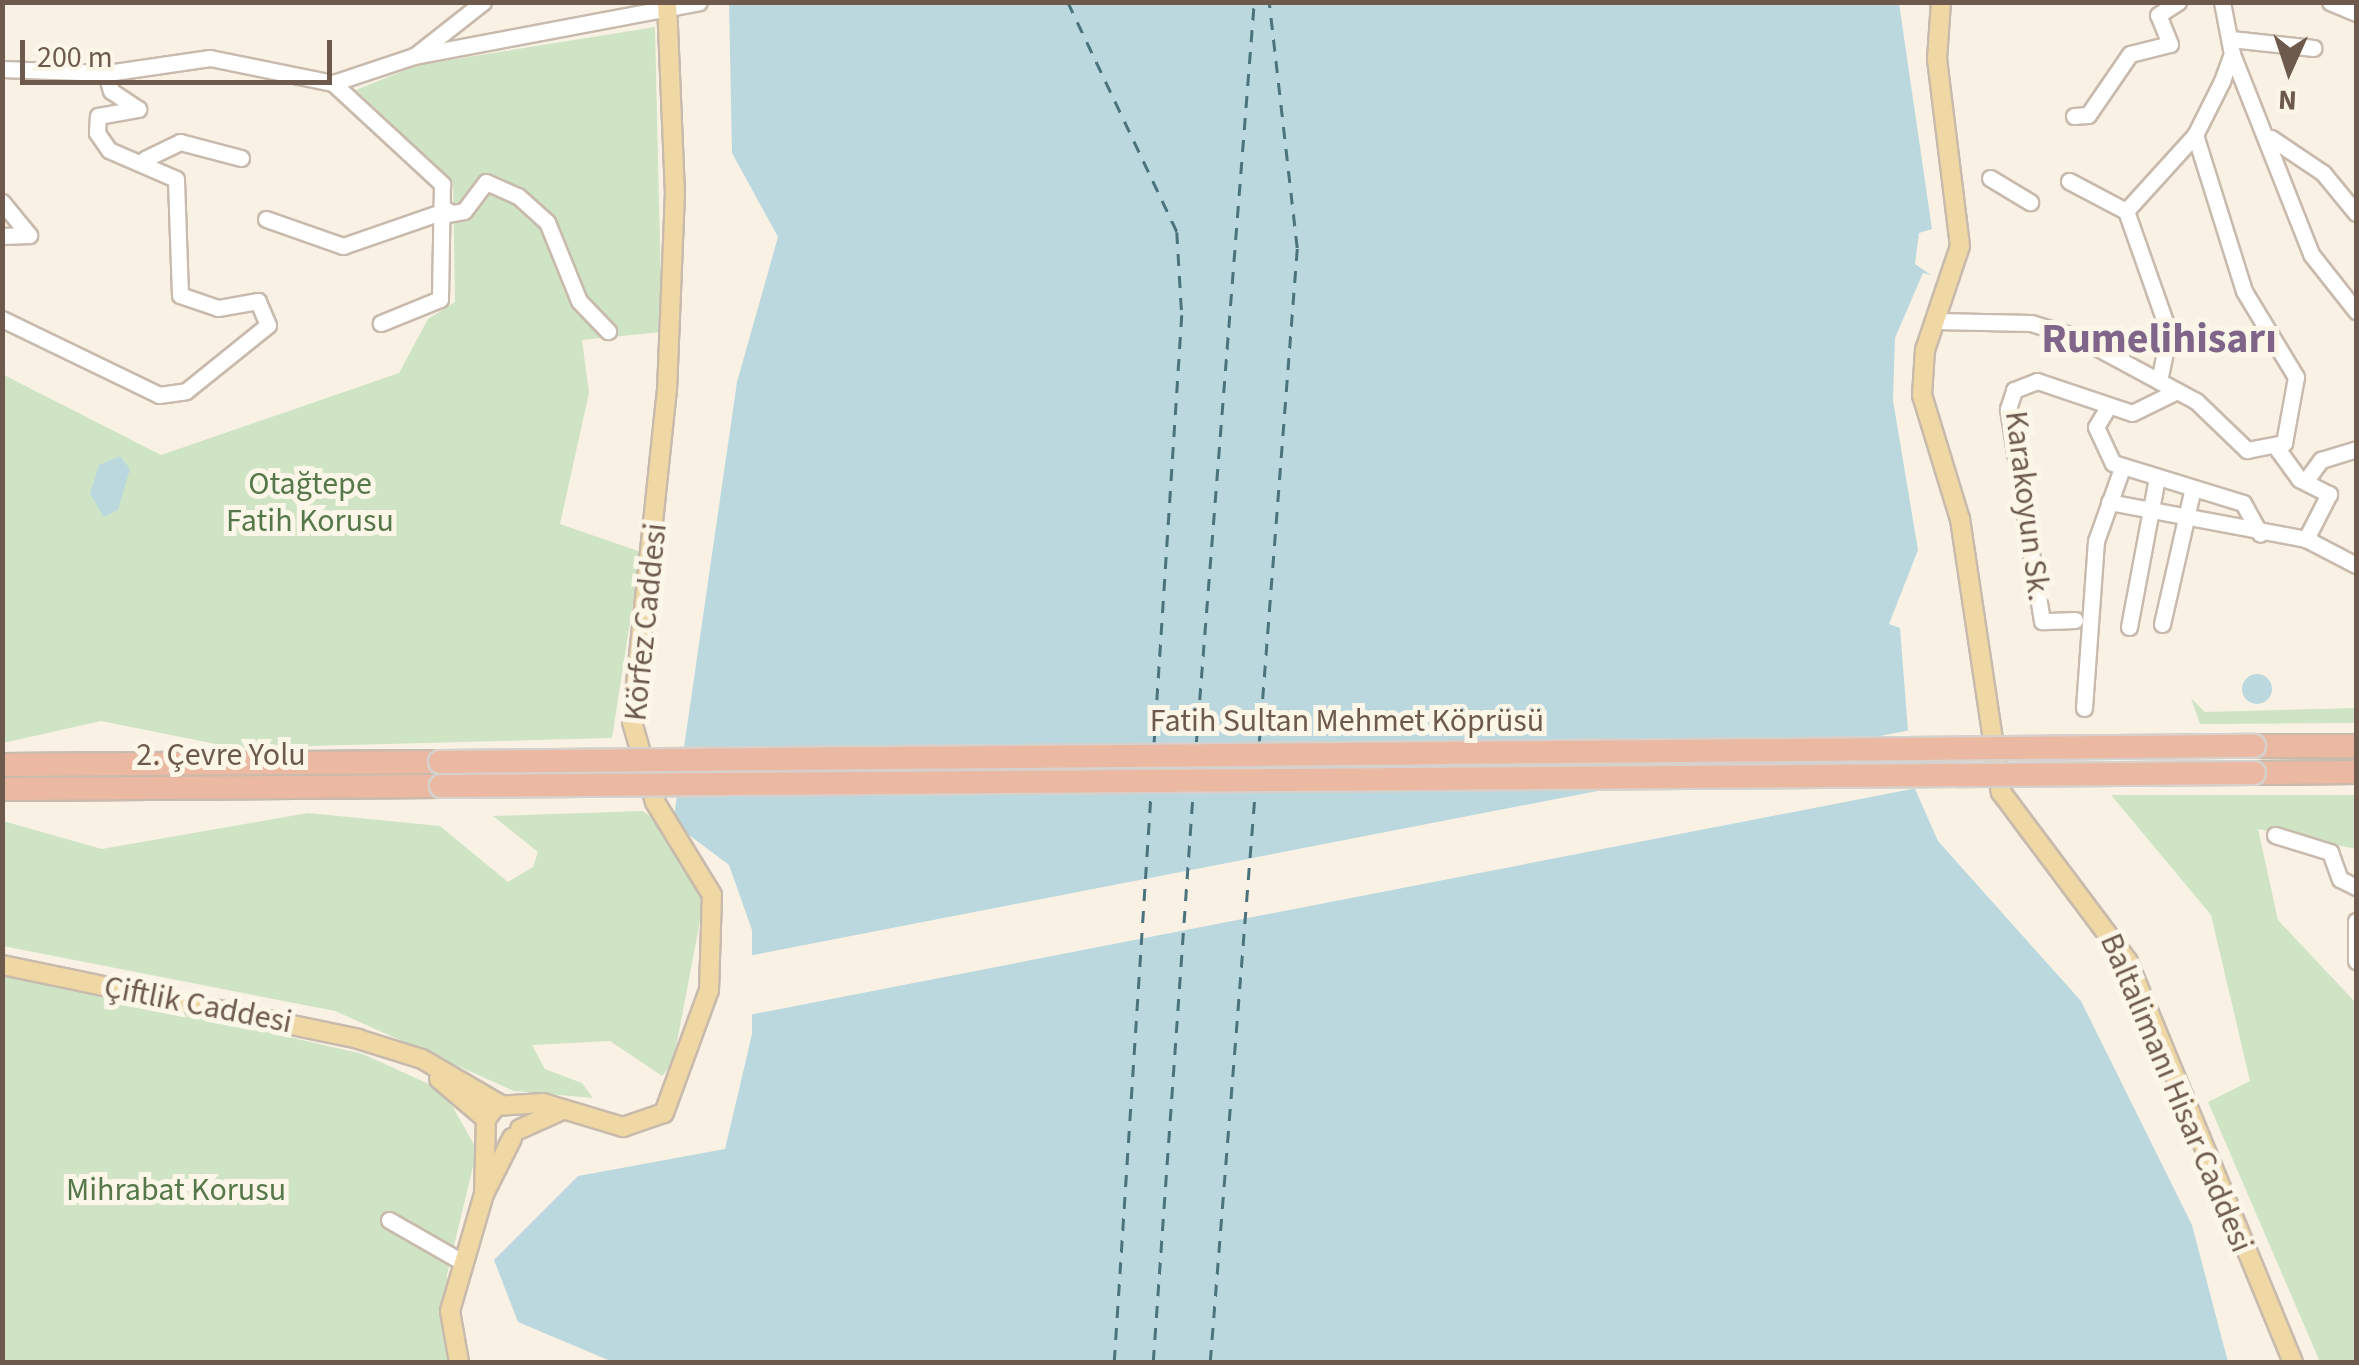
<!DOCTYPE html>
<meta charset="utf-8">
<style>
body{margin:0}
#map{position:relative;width:2359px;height:1365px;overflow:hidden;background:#f9f2e4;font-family:"Source Sans 3",sans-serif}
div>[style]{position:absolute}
.green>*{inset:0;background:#cfe4c4}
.water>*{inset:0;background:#bbd8df}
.round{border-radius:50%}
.pier>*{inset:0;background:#f9f2e4;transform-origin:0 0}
.ferry>*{height:2.5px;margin-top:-1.25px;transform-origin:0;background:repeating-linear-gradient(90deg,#4a737e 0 12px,transparent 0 22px)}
.roads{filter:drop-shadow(2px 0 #c8baac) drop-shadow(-2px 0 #c8baac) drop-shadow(0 2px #c8baac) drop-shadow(0 -2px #c8baac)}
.minor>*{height:15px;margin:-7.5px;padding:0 7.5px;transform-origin:7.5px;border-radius:7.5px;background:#fff}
.major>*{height:18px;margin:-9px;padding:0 9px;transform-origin:9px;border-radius:9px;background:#efd8a4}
.highway>*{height:22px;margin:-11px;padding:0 11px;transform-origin:11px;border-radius:11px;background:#ebb9a2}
.bridges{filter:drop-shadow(2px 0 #d6d1cd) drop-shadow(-2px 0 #d6d1cd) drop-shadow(0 2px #d6d1cd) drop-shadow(0 -2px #d6d1cd)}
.highway-bridge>*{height:22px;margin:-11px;padding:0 11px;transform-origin:11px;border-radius:11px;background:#ebb9a2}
span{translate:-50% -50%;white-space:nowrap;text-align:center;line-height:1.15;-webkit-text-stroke:10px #fcf6e9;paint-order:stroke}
.park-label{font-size:32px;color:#54784a}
.street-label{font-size:32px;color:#6d5a4d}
.district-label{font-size:42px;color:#7f658a;font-weight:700}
.frame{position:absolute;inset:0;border:5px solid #6d5a4d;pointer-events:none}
.north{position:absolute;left:2239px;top:20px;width:100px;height:100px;-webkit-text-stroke:8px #fcf6e9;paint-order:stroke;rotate:183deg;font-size:28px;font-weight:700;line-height:40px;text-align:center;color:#6d5a4d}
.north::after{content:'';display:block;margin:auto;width:35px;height:45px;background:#6d5a4d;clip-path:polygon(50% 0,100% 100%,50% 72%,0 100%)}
.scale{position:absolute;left:20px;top:40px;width:312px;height:45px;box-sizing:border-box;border:5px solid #6d5a4d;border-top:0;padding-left:12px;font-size:30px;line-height:35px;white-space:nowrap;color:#6d5a4d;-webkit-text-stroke:8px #fcf6e9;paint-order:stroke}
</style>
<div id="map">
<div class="green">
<div style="clip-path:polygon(655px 27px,662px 332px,582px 340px,589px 393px,560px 524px,641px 552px,612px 738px,236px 748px,101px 721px,3px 743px,2px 374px,161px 455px,399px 373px,428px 319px,455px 302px,453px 182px,356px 90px,418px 65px)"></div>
<div style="clip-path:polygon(2191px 698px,2205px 712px,2356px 708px,2356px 723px,2200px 724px)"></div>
<div style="clip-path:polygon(2111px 795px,2356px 795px,2356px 849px,2258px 829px,2278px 920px,2356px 1003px,2356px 1362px,2320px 1362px,2208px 1102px,2250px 1081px,2211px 915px)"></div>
<div style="clip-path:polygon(643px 811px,695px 852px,705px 895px,673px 1063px,662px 1076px,610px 1041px,532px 1045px,545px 1069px,582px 1083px,593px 1098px,514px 1091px,335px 1011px,3px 946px,3px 821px,102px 849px,308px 813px,440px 826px,508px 882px,533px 867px,538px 852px,493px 816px)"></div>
<div style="clip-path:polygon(2px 971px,363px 1054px,444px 1091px,477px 1150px,447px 1275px,452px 1362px,3px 1362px)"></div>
</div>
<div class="water">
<div style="clip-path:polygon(729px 3px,1899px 3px,1932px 229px,1919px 233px,1915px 264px,1931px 275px,1923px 273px,1895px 338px,1893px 400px,1918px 550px,1889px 624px,1900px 628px,1912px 782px,1938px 841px,2081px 1001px,2192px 1225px,2228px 1362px,613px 1362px,518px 1322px,494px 1260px,578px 1176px,725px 1149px,752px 1034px,752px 930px,729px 865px,673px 823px,737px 382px,778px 237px,732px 153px)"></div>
<div style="clip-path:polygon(120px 456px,130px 469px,118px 510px,104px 517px,90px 494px,99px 465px)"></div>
<div class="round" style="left:2242px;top:674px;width:30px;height:30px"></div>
</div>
<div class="pier">
<div style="left:1911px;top:730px;width:58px;height:1236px;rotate:79deg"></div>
</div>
<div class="ferry">
<div style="left:1068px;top:2px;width:255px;rotate:64.6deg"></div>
<div style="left:1177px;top:232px;width:83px;rotate:86.6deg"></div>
<div style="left:1182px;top:315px;width:433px;rotate:93.7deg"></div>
<div style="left:1259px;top:743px;width:496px;rotate:-85.6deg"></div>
<div style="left:1297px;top:248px;width:248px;rotate:-96.5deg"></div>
<div style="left:1196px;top:744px;width:744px;rotate:-85.53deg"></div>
<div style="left:1114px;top:1362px;width:573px;rotate:-86.3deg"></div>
<div style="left:1153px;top:1362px;width:571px;rotate:-85.99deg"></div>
<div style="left:1210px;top:1362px;width:573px;rotate:-85.49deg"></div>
</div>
<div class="roads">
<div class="minor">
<div style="left:2330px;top:2px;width:28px;rotate:23deg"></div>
<div style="left:2231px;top:39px;width:83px;rotate:6.2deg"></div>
<div style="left:417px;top:54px;width:84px;rotate:-38.2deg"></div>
<div style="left:2232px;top:54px;width:215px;rotate:68.4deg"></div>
<div style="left:2311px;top:254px;width:73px;rotate:51.7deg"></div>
<div style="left:2px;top:69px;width:105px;rotate:2.2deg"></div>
<div style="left:107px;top:73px;width:104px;rotate:-8.3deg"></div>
<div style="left:210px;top:58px;width:126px;rotate:11.5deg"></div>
<div style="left:333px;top:83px;width:85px;rotate:-18.4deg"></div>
<div style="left:414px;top:56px;width:290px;rotate:-10.7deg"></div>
<div style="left:333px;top:83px;width:149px;rotate:42.8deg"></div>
<div style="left:442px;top:184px;width:115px;rotate:91deg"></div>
<div style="left:440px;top:299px;width:64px;rotate:157.9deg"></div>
<div style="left:2074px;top:116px;width:14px;rotate:-4deg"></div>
<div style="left:2088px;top:115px;width:74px;rotate:-55.5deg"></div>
<div style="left:2130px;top:54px;width:41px;rotate:-14deg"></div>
<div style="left:2170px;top:44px;width:31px;rotate:-112deg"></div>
<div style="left:2158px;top:15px;width:24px;rotate:-33deg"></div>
<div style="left:2271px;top:138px;width:63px;rotate:33.9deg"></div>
<div style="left:2323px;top:173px;width:52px;rotate:50.5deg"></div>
<div style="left:145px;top:159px;width:39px;rotate:-26deg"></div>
<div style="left:180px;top:142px;width:63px;rotate:14.7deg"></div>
<div style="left:1990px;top:178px;width:47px;rotate:31deg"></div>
<div style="left:2069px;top:181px;width:64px;rotate:27.8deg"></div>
<div style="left:2px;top:202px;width:43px;rotate:50.7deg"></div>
<div style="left:29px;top:235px;width:27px;rotate:178deg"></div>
<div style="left:447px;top:214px;width:17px;rotate:-10deg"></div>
<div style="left:464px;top:211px;width:36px;rotate:-53deg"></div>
<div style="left:486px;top:182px;width:35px;rotate:24deg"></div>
<div style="left:518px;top:196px;width:39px;rotate:42deg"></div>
<div style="left:547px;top:222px;width:85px;rotate:67.9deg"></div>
<div style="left:579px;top:301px;width:42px;rotate:46deg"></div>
<div style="left:266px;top:219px;width:82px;rotate:19.3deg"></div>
<div style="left:343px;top:246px;width:110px;rotate:-19.1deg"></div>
<div style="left:2px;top:319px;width:174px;rotate:25.8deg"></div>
<div style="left:159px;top:395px;width:27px;rotate:-8deg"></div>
<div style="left:186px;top:391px;width:105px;rotate:-38.8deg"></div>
<div style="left:268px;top:325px;width:26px;rotate:-113deg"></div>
<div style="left:258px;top:301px;width:41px;rotate:170.1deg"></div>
<div style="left:218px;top:308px;width:40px;rotate:-161.1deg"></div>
<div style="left:180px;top:295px;width:116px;rotate:-92deg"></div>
<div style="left:176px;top:179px;width:73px;rotate:-156.6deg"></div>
<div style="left:109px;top:150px;width:21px;rotate:-125deg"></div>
<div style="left:97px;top:133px;width:17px;rotate:-87deg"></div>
<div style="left:98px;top:116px;width:41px;rotate:-9.9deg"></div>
<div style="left:138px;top:109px;width:32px;rotate:-146deg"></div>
<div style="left:111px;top:91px;width:19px;rotate:-106deg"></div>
<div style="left:1935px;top:321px;width:96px;rotate:1.2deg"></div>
<div style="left:2031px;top:323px;width:50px;rotate:17.4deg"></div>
<div style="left:2079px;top:338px;width:133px;rotate:28.3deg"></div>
<div style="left:2196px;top:401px;width:71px;rotate:43.9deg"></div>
<div style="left:2247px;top:450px;width:38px;rotate:-11deg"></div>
<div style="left:2284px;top:443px;width:67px;rotate:-79.7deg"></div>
<div style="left:2296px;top:377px;width:100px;rotate:-121.2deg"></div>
<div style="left:2244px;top:291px;width:164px;rotate:-107.4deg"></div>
<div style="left:2159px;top:381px;width:49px;rotate:-78.2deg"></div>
<div style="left:2169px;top:333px;width:129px;rotate:-109.4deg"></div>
<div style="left:2126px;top:211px;width:103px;rotate:-47.8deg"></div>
<div style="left:2195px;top:135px;width:60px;rotate:-63.4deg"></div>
<div style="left:2222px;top:81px;width:29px;rotate:-70deg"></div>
<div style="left:2232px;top:54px;width:53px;rotate:-100.9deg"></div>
<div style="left:2108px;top:407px;width:23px;rotate:121deg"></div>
<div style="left:2096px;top:427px;width:40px;rotate:65deg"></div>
<div style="left:2113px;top:463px;width:136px;rotate:17.1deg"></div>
<div style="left:2243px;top:503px;width:35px;rotate:61deg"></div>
<div style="left:2276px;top:447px;width:39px;rotate:54deg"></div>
<div style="left:2299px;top:479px;width:34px;rotate:27deg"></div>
<div style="left:2329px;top:494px;width:51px;rotate:117.1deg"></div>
<div style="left:2307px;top:479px;width:24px;rotate:-54deg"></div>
<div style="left:2321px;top:460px;width:37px;rotate:-17deg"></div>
<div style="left:2109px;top:502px;width:200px;rotate:10.6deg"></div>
<div style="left:2306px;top:539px;width:56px;rotate:27.5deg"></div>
<div style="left:2075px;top:620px;width:33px;rotate:178deg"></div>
<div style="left:2042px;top:621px;width:215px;rotate:-99.1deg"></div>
<div style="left:2008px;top:409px;width:20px;rotate:-72deg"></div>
<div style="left:2014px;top:390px;width:25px;rotate:-21deg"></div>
<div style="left:2037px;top:381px;width:100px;rotate:18.6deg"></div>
<div style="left:2132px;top:413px;width:50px;rotate:-26.1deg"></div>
<div style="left:2162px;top:624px;width:139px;rotate:-77.2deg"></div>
<div style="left:2129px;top:627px;width:152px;rotate:-79.4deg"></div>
<div style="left:2084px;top:708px;width:167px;rotate:-85.9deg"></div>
<div style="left:2096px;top:541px;width:77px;rotate:-70.4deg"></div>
<div style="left:2275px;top:835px;width:58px;rotate:17.2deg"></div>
<div style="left:2330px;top:852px;width:29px;rotate:70deg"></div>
<div style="left:2340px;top:879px;width:18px;rotate:27deg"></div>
<div style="left:2356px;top:921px;width:40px;rotate:90deg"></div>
<div style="left:389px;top:1220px;width:86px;rotate:29.8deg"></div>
</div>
<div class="major">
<div style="left:1941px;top:2px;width:57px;rotate:94deg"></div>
<div style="left:1937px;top:59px;width:188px;rotate:83deg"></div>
<div style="left:1960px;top:246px;width:110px;rotate:108.6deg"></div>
<div style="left:1925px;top:350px;width:45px;rotate:93.8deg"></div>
<div style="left:1922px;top:395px;width:130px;rotate:73deg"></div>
<div style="left:1960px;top:519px;width:276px;rotate:81.5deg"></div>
<div style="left:2001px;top:792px;width:212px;rotate:53.2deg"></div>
<div style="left:2128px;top:962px;width:433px;rotate:67.6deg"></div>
<div style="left:2px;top:965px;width:364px;rotate:11.7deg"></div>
<div style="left:358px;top:1039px;width:67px;rotate:17.4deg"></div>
<div style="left:422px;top:1059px;width:91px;rotate:30.2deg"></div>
<div style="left:439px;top:1079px;width:62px;rotate:40.4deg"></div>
<div style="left:520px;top:1129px;width:44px;rotate:-24.2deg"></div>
<div style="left:484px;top:1194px;width:75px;rotate:-88.5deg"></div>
<div style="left:486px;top:1119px;width:16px;rotate:-52deg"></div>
<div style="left:496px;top:1106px;width:47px;rotate:-3.7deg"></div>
<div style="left:543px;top:1103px;width:84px;rotate:16.7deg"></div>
<div style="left:623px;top:1127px;width:43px;rotate:-18.9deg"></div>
<div style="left:664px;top:1113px;width:131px;rotate:-69.9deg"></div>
<div style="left:709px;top:990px;width:95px;rotate:-88.2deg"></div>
<div style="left:712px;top:895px;width:109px;rotate:-121.5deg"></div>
<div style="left:655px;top:802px;width:83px;rotate:-106deg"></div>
<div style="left:632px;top:722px;width:333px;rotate:-84deg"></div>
<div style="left:667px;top:391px;width:197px;rotate:-87.7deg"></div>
<div style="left:675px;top:194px;width:192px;rotate:-92.4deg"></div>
<div style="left:459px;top:1362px;width:52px;rotate:-100deg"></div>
<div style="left:450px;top:1311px;width:122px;rotate:-73.8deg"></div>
<div style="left:484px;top:1194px;width:63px;rotate:-63.4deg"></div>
</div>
<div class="highway">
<div style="left:2254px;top:746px;width:102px"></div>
<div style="left:2px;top:765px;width:438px;rotate:-0.4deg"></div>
<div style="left:2254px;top:773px;width:102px;rotate:-0.6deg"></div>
<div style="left:2px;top:789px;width:439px;rotate:-0.4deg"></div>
</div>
</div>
<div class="bridges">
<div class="highway-bridge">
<div style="left:440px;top:762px;width:1814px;rotate:-0.51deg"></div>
<div style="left:441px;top:786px;width:1813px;rotate:-0.41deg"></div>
</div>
</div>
<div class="park-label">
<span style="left:310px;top:503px">Otağtepe<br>Fatih Korusu</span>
<span style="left:176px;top:1190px">Mihrabat Korusu</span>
</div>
<div class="street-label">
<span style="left:2027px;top:506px;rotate:83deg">Karakoyun Sk.</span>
<span style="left:646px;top:622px;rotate:-84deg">Körfez Caddesi</span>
<span style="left:1347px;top:721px">Fatih Sultan Mehmet Köprüsü</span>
<span style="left:221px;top:755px">2. Çevre Yolu</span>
<span style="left:198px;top:1005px;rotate:11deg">Çiftlik Caddesi</span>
<span style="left:2176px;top:1093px;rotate:67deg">Baltalimanı Hisar Caddesi</span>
</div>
<div class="district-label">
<span style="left:2159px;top:339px">Rumelihisarı</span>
</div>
<div class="frame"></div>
<div class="north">N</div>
<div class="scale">200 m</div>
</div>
